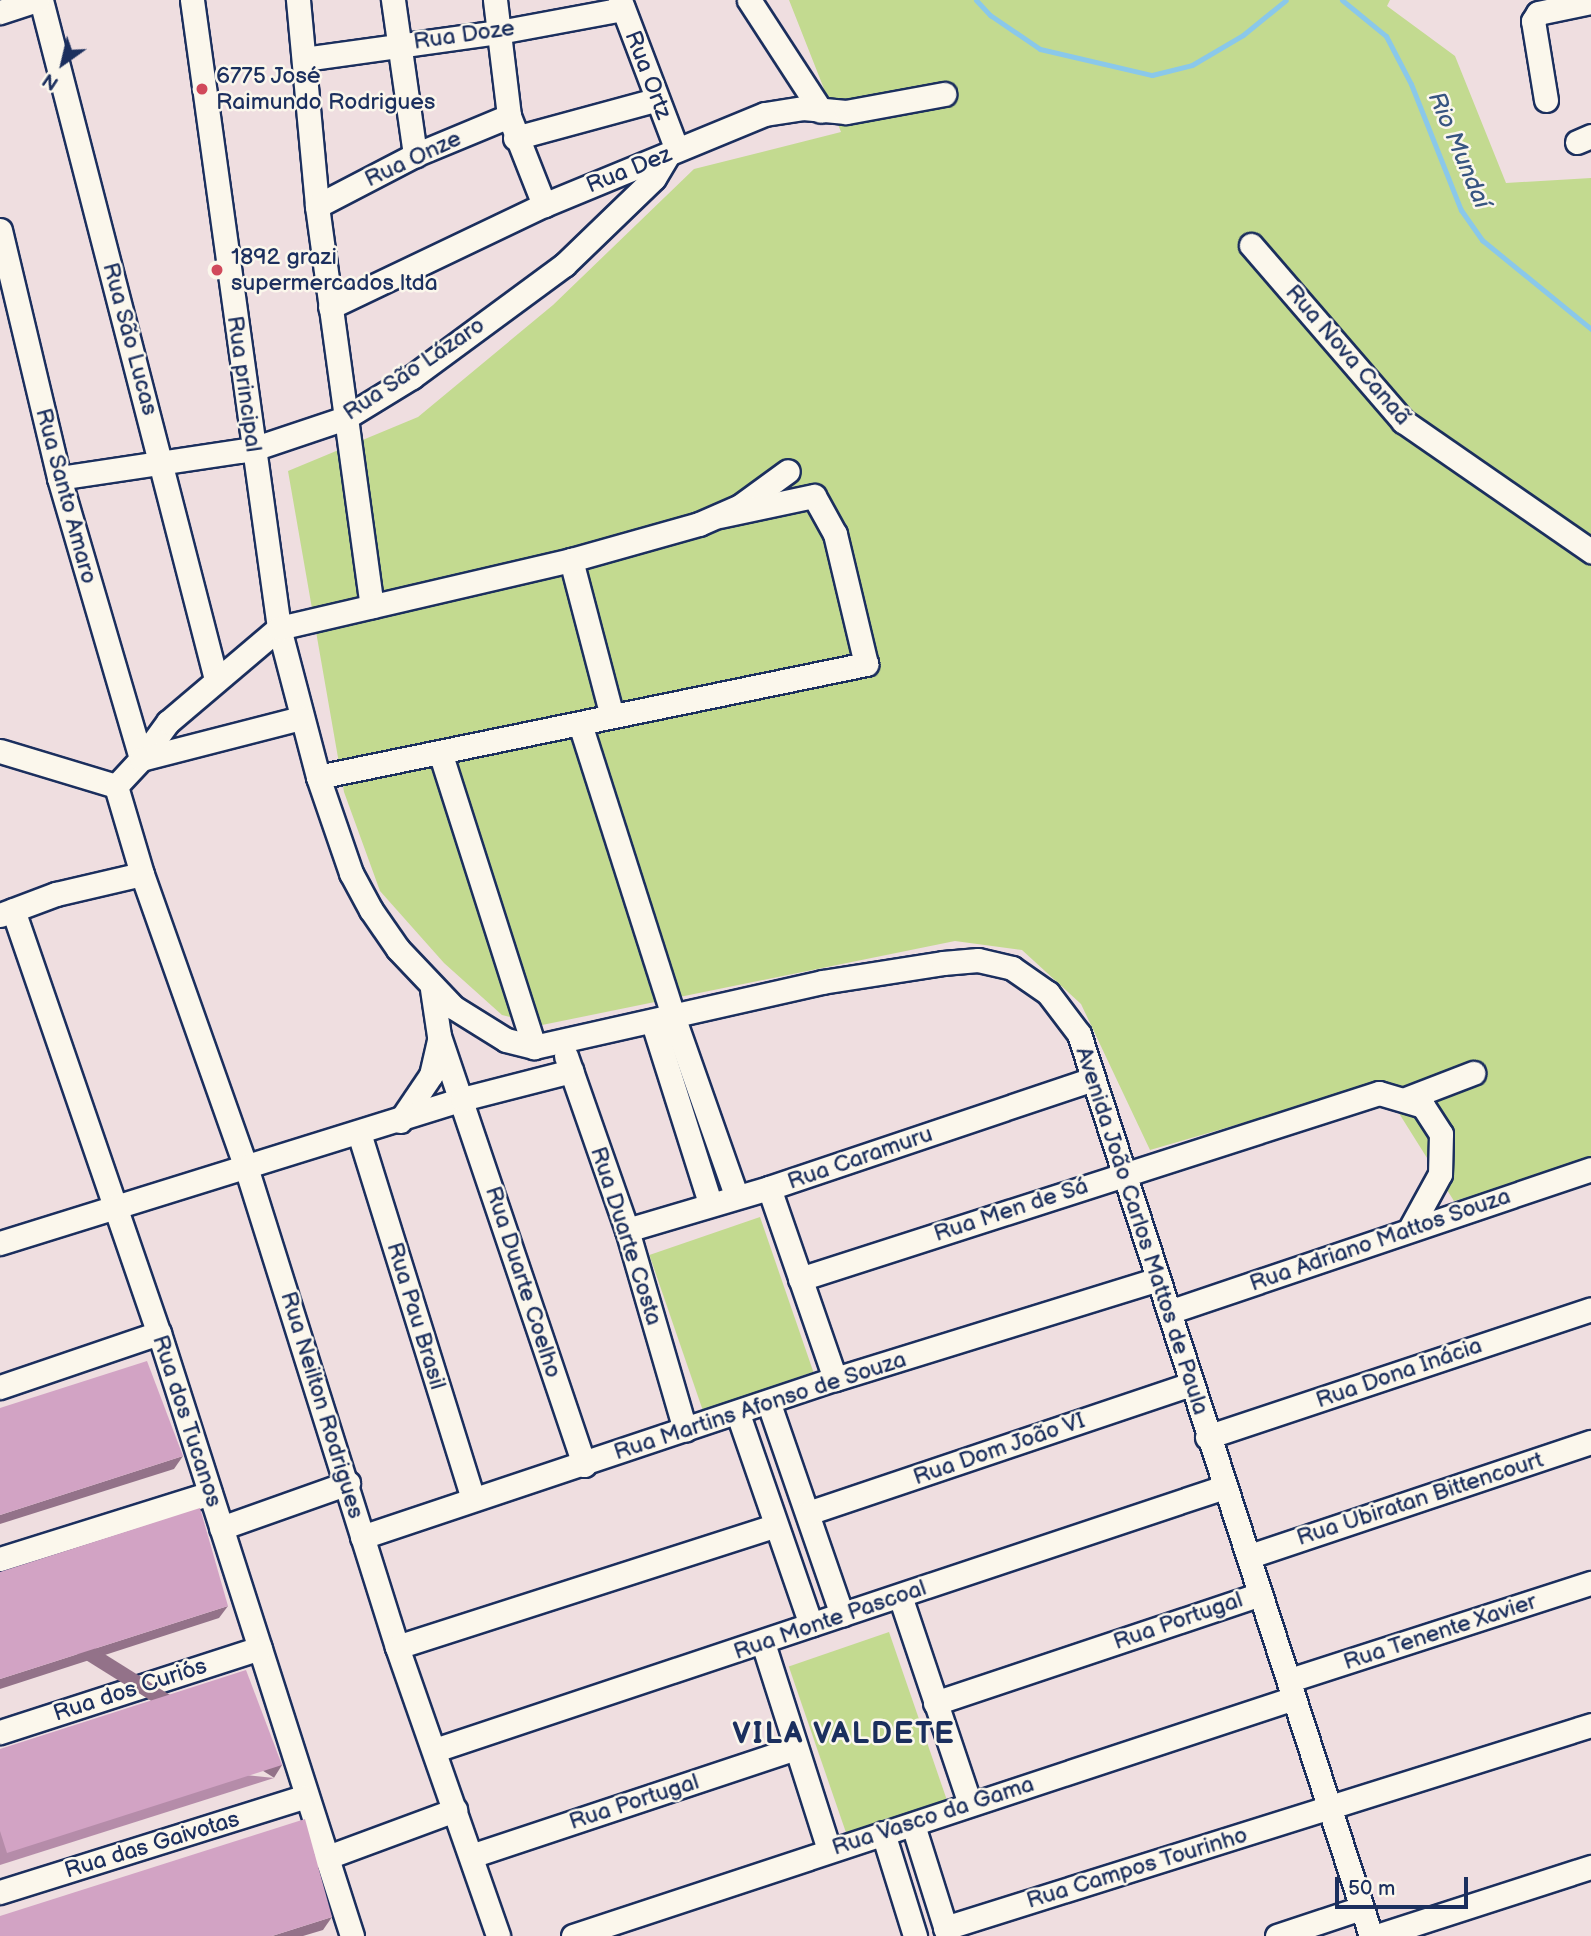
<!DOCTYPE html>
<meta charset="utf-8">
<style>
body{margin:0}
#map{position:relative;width:1591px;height:1936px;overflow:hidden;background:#efdee0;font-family:"Balsamiq Sans",sans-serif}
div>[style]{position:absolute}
.green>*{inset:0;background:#c3da90;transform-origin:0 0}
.stream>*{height:5px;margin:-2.5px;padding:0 2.5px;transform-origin:2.5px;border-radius:2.5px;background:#8ac8ea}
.roads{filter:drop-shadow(2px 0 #1b2f5e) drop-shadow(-2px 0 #1b2f5e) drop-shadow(0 2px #1b2f5e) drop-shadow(0 -2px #1b2f5e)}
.minor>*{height:23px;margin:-11.5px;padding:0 11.5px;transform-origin:11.5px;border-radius:11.5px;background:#fbf7ec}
.wall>*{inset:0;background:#b58ca9}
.shaded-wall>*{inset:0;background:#937289;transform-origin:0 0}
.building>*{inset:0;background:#d2a3c4}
.dots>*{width:19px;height:19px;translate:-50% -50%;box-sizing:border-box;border:4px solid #fbf7ec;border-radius:50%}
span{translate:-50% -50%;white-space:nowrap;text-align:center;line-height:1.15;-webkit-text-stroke:5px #fbf7ec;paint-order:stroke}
.street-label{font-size:23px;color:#1b2f5e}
.poi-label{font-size:23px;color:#1b2f5e}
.left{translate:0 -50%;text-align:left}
.water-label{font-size:24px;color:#375581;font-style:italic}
.district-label{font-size:30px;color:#1b2f5e;font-weight:700;letter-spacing:2px}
.north{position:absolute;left:28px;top:28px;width:70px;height:70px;-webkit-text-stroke:5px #fbf7ec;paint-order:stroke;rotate:214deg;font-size:19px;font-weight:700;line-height:28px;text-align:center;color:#1b2f5e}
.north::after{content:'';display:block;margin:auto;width:24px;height:32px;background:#1b2f5e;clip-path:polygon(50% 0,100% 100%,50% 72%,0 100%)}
.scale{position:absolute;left:1335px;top:1877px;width:133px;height:32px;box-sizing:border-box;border:4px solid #1b2f5e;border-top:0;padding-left:9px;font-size:21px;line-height:24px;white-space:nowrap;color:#1b2f5e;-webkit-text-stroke:5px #fbf7ec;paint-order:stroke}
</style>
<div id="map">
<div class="green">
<div style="clip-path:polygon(789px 0,1390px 0,1387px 6px,1455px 56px,1506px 183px,1591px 178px,1591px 1161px,1454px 1201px,1380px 1083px,1150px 1150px,1081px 1004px,1022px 950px,955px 941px,542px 1025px,502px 1015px,444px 963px,380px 891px,344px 792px,288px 471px,418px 417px,553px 305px,694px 169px,841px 132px)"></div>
<div style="left:760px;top:1217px;width:164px;height:117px;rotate:71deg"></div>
<div style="left:889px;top:1632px;width:177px;height:106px;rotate:71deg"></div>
</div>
<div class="stream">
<div style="left:976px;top:0;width:21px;rotate:47deg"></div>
<div style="left:990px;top:15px;width:60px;rotate:34.2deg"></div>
<div style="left:1040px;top:49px;width:115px;rotate:13.1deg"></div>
<div style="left:1152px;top:75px;width:41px;rotate:-14deg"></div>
<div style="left:1192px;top:65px;width:59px;rotate:-30.5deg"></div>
<div style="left:1243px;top:35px;width:55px;rotate:-39.1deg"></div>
<div style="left:1342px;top:0;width:57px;rotate:39.3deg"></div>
<div style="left:1386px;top:36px;width:54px;rotate:62.5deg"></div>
<div style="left:1411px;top:84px;width:136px;rotate:68.4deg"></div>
<div style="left:1461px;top:210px;width:37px;rotate:55deg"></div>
<div style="left:1482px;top:240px;width:141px;rotate:39.2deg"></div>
</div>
<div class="roads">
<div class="minor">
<div style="left:41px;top:0;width:701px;rotate:75.55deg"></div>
<div style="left:192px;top:0;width:634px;rotate:82.11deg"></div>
<div style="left:279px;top:628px;width:154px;rotate:75.3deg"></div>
<div style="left:318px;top:777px;width:102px;rotate:71deg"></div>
<div style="left:351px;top:873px;width:42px;rotate:61.6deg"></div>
<div style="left:371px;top:910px;width:47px;rotate:55.3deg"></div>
<div style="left:398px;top:949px;width:80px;rotate:46.5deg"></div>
<div style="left:453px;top:1007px;width:62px;rotate:31.9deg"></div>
<div style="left:506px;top:1040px;width:29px;rotate:14deg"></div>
<div style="left:534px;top:1047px;width:295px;rotate:-12.7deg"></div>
<div style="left:822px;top:982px;width:122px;rotate:-8.9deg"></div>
<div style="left:943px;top:963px;width:35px;rotate:-5deg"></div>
<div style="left:978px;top:960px;width:35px;rotate:13deg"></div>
<div style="left:1012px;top:968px;width:44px;rotate:34.8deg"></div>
<div style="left:1048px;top:993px;width:51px;rotate:52.9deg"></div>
<div style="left:1079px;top:1034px;width:948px;rotate:72.06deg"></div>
<div style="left:298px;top:0;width:207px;rotate:84.7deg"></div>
<div style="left:317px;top:206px;width:404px;rotate:82.2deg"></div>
<div style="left:393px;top:0;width:157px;rotate:81.9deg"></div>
<div style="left:495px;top:0;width:117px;rotate:83.1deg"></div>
<div style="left:509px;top:116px;width:96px;rotate:68.5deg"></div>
<div style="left:620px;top:0;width:160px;rotate:69.2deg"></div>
<div style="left:749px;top:0;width:132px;rotate:57deg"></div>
<div style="left:0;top:12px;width:39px;rotate:-18deg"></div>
<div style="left:304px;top:59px;width:197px;rotate:-7.9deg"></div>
<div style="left:499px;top:32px;width:126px;rotate:-10.5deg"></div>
<div style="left:1546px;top:100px;width:80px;rotate:-99.3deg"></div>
<div style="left:1533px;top:21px;width:9px;rotate:-58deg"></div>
<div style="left:1538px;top:13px;width:54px;rotate:-11.7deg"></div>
<div style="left:515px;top:138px;width:145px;rotate:-15.2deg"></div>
<div style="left:1577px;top:142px;width:15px;rotate:-23deg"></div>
<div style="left:317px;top:206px;width:110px;rotate:-27.5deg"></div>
<div style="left:415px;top:155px;width:102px;rotate:-22.5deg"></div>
<div style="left:0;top:230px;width:255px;rotate:76.6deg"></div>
<div style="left:59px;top:478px;width:293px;rotate:73.7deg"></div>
<div style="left:1251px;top:245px;width:233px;rotate:49.2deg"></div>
<div style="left:1403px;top:421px;width:229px;rotate:34.7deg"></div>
<div style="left:330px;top:307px;width:237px;rotate:-25.5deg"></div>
<div style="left:544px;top:205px;width:239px;rotate:-22.4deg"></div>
<div style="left:765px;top:114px;width:38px;rotate:-9deg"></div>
<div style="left:803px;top:108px;width:43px;rotate:5.3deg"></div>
<div style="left:846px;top:112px;width:100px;rotate:-10.4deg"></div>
<div style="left:59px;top:478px;width:196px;rotate:-8.5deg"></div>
<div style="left:253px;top:449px;width:97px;rotate:-18.6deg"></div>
<div style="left:345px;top:418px;width:79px;rotate:-31.5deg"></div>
<div style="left:412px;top:377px;width:189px;rotate:-36.4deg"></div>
<div style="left:564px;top:265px;width:125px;rotate:-44deg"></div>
<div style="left:654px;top:178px;width:27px;rotate:-59deg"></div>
<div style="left:571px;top:560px;width:161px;rotate:75.3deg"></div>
<div style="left:580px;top:724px;width:306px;rotate:72.3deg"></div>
<div style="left:673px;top:1016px;width:190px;rotate:70.6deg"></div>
<div style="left:0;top:751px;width:121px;rotate:16.8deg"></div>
<div style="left:440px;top:752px;width:310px;rotate:72.3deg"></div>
<div style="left:141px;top:759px;width:46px;rotate:-53.9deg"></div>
<div style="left:168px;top:722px;width:145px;rotate:-40.3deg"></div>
<div style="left:279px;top:628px;width:300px;rotate:-13.1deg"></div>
<div style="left:571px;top:560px;width:133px;rotate:-15.7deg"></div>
<div style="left:699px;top:524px;width:45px;rotate:-23.7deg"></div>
<div style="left:740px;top:506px;width:59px;rotate:-36.1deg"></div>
<div style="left:318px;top:777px;width:560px;rotate:-11.65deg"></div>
<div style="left:866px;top:664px;width:134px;rotate:-103.4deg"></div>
<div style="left:835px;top:534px;width:43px;rotate:-118.9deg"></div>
<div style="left:814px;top:496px;width:96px;rotate:168deg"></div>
<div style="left:142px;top:874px;width:311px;rotate:70.5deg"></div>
<div style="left:246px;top:1167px;width:503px;rotate:72.54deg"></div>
<div style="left:397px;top:1647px;width:306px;rotate:70.7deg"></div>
<div style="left:13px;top:910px;width:447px;rotate:71deg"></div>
<div style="left:159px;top:1333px;width:633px;rotate:72.25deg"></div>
<div style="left:0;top:915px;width:60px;rotate:-20.6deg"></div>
<div style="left:56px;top:894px;width:88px;rotate:-13.1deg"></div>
<div style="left:142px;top:874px;width:92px;rotate:-106.5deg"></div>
<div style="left:116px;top:786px;width:37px;rotate:-47deg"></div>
<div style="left:141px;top:759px;width:165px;rotate:-14.4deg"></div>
<div style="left:432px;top:989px;width:48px;rotate:81.5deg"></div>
<div style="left:439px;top:1036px;width:453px;rotate:71.3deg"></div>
<div style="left:653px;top:1023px;width:189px;rotate:72.4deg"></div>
<div style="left:566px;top:1056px;width:184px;rotate:70.7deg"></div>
<div style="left:627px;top:1230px;width:208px;rotate:73.8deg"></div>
<div style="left:1408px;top:1098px;width:70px;rotate:-21deg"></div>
<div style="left:400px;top:1121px;width:55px;rotate:-56deg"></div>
<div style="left:431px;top:1075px;width:37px;rotate:-77deg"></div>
<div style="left:359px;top:1133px;width:383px;rotate:72.7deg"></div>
<div style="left:769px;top:1188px;width:202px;rotate:70.9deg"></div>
<div style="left:627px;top:1230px;width:148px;rotate:-16.5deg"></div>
<div style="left:769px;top:1188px;width:341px;rotate:-18.6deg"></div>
<div style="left:0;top:1243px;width:484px;rotate:-17.3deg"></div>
<div style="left:462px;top:1099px;width:113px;rotate:-14.4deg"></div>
<div style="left:800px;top:1279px;width:608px;rotate:-17.81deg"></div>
<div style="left:1379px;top:1093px;width:46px;rotate:16.5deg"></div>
<div style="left:1423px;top:1106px;width:33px;rotate:57deg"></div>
<div style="left:1441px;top:1134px;width:40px;rotate:91.4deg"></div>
<div style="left:1440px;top:1174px;width:60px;rotate:118.7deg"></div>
<div style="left:1169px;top:1312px;width:446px;rotate:-18.7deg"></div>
<div style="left:0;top:1387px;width:168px;rotate:-18.8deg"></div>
<div style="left:769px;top:1404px;width:223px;rotate:70.9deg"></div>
<div style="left:738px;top:1414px;width:223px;rotate:70.9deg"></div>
<div style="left:1207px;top:1437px;width:405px;rotate:-18.4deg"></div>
<div style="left:808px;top:1513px;width:404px;rotate:-18.6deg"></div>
<div style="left:221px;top:1528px;width:135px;rotate:-19.5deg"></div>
<div style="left:362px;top:1537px;width:499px;rotate:-18.5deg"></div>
<div style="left:835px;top:1379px;width:338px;rotate:-17.2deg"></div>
<div style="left:1250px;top:1556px;width:360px;rotate:-18.5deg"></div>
<div style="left:0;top:1559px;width:220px;rotate:-17.4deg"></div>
<div style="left:900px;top:1596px;width:219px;rotate:71.4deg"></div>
<div style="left:763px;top:1643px;width:217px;rotate:72.3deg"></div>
<div style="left:397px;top:1647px;width:397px;rotate:-17.8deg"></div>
<div style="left:1290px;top:1680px;width:316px;rotate:-17.9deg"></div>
<div style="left:935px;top:1703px;width:343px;rotate:-18.5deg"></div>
<div style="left:0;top:1732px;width:273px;rotate:-17.9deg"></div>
<div style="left:435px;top:1750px;width:832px;rotate:-18.43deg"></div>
<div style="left:913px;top:1825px;width:116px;rotate:72.5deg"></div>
<div style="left:883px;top:1833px;width:108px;rotate:72.7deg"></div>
<div style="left:471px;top:1856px;width:342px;rotate:-18.4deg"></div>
<div style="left:325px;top:1858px;width:139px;rotate:-20.3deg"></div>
<div style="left:0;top:1892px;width:318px;rotate:-17.4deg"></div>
<div style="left:945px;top:1928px;width:677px;rotate:-17.44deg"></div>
<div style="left:573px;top:1936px;width:759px;rotate:-18.27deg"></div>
<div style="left:1277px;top:1936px;width:89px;rotate:-18.4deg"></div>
<div style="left:1377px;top:1936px;width:225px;rotate:-17.9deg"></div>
</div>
</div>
<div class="wall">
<div style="clip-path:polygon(0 1749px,274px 1778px,0 1865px)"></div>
</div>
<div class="shaded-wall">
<div style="clip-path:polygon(183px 1456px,174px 1469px,0 1524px,0 1515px)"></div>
<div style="clip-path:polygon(228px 1606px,219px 1618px,0 1689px,0 1679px)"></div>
<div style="left:282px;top:1765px;width:15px;height:289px;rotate:122deg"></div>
<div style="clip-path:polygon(332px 1917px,323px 1930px,303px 1936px,272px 1936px)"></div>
</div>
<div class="building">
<div style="clip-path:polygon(147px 1361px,183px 1456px,0 1515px,0 1408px)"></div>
<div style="clip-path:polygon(200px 1508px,228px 1606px,0 1679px,0 1572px)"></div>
<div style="clip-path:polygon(246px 1670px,282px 1765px,7px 1853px,0 1831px,0 1749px)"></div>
<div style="clip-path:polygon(305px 1819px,332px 1917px,272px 1936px,0 1936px,0 1916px)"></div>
</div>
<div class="dots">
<div style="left:202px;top:89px;background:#d1495b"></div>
<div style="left:217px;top:270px;background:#d1495b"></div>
</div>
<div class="street-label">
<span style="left:464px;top:35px;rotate:-8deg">Rua Doze</span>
<span style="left:648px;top:75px;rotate:69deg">Rua Ortz</span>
<span style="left:413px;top:159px;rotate:-25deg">Rua Onze</span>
<span style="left:629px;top:170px;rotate:-22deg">Rua Dez</span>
<span style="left:130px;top:339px;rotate:75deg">Rua São Lucas</span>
<span style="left:1348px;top:355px;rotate:49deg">Rua Nova Canaã</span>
<span style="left:414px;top:369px;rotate:-34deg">Rua São Lázaro</span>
<span style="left:244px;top:384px;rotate:82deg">Rua principal</span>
<span style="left:66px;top:496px;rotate:75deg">Rua Santo Amaro</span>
<span style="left:860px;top:1158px;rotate:-19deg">Rua Caramuru</span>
<span style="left:1011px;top:1210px;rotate:-18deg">Rua Men de Sá</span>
<span style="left:1142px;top:1231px;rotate:72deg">Avenida João Carlos Mattos de Paula</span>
<span style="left:626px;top:1236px;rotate:72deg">Rua Duarte Costa</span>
<span style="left:1380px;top:1240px;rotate:-19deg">Rua Adriano Mattos Souza</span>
<span style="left:523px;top:1282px;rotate:72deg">Rua Duarte Coelho</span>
<span style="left:416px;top:1316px;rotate:73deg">Rua Pau Brasil</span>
<span style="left:1399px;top:1373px;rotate:-19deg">Rua Dona Inácia</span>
<span style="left:322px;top:1405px;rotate:73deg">Rua Neilton Rodrigues</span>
<span style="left:760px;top:1406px;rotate:-18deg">Rua Martins Afonso de Souza</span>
<span style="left:187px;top:1421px;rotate:72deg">Rua dos Tucanos</span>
<span style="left:999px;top:1449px;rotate:-19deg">Rua Dom João VI</span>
<span style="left:1420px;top:1499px;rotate:-18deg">Rua Ubiratan Bittencourt</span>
<span style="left:830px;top:1620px;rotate:-19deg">Rua Monte Pascoal</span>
<span style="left:1178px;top:1621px;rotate:-19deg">Rua Portugal</span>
<span style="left:1440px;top:1632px;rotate:-18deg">Rua Tenente Xavier</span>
<span style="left:130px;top:1690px;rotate:-18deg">Rua dos Curiós</span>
<span style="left:634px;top:1802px;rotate:-18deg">Rua Portugal</span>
<span style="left:933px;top:1816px;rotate:-18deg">Rua Vasco da Gama</span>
<span style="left:152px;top:1845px;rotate:-17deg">Rua das Gaivotas</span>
<span style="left:1137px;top:1868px;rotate:-17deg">Rua Campos Tourinho</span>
</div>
<div class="poi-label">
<span class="left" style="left:216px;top:89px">6775 José<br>Raimundo Rodrigues</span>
<span class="left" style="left:231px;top:270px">1892 grazi<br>supermercados ltda</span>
</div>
<div class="water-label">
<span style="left:1459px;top:150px;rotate:67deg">Rio Mundaí</span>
</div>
<div class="district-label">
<span style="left:844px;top:1734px">VILA VALDETE</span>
</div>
<div class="north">N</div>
<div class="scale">50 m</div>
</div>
